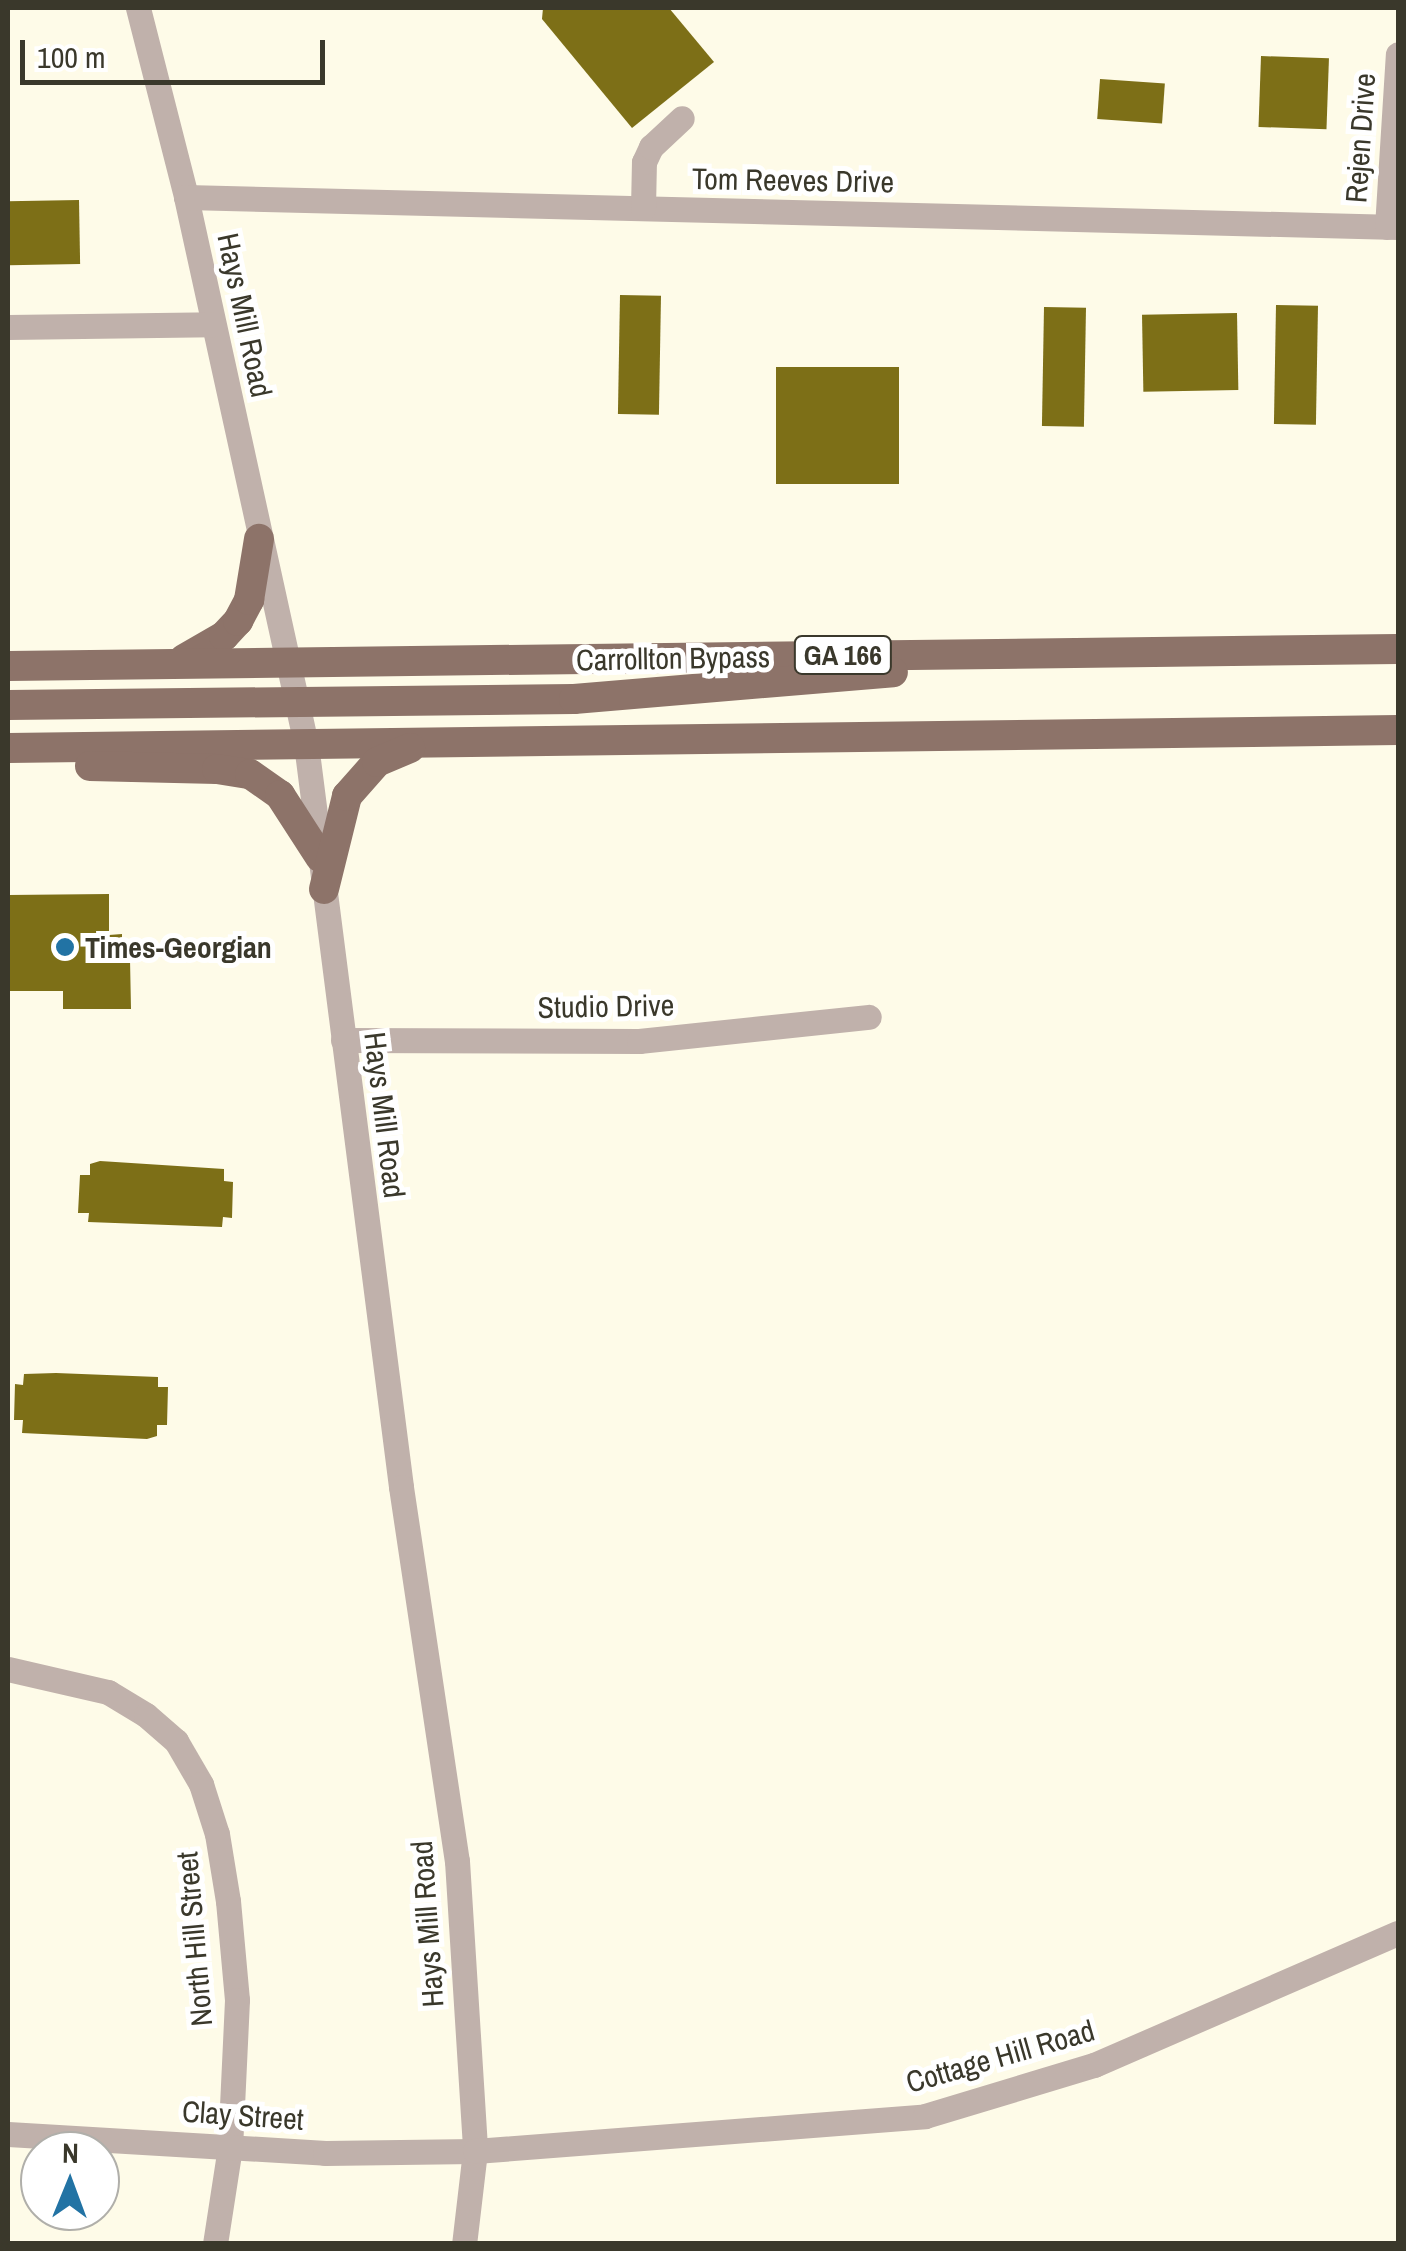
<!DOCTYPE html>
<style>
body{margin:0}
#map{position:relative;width:1406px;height:2251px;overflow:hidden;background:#fefbe8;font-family:"Archivo Narrow",sans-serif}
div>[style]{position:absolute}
.building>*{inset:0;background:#7d6f17;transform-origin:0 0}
.minor>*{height:25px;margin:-12.5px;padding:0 12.5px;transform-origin:12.5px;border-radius:12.5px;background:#c0b1ab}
.major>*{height:30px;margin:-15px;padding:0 15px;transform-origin:15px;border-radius:15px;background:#8d7369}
.dots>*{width:28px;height:28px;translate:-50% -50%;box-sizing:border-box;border:5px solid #fff;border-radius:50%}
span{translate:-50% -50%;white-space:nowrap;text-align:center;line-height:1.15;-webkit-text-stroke:10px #fff;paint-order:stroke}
.shield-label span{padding:2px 8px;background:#fff;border:2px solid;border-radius:8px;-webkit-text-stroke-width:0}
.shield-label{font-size:28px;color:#3a382b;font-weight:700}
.street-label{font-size:30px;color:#3a382b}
.poi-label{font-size:30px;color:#3a382b;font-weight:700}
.left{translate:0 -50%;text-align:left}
.frame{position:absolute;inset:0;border:10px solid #3a382b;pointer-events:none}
.north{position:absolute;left:20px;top:2131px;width:100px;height:100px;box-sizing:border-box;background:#fff;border:2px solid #b0afaa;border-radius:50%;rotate:1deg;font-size:28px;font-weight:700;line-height:40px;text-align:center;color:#3a382b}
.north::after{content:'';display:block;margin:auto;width:35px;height:45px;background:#2273a4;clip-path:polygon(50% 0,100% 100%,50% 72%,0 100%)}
.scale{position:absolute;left:20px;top:40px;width:305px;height:45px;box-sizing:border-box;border:5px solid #3a382b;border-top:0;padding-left:12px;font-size:30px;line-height:35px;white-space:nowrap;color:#3a382b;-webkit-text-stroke:8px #fff;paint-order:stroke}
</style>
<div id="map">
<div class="building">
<div style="clip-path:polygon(543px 8px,669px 8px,714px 62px,632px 128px,542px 19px)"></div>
<div style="left:1261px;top:56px;width:68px;height:71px;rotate:2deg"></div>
<div style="left:1100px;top:79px;width:65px;height:40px;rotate:4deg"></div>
<div style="left:79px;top:200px;width:64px;height:71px;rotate:89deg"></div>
<div style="left:620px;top:295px;width:41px;height:119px;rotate:1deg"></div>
<div style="left:1276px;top:305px;width:42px;height:119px;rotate:1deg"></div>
<div style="left:1044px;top:307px;width:42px;height:119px;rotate:1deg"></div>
<div style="left:1237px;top:313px;width:77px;height:95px;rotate:89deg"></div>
<div style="left:776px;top:367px;width:123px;height:117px"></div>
<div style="clip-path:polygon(109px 894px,109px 935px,122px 934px,122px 958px,130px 959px,131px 1009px,63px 1009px,63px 991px,8px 991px,8px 895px)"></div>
<div style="clip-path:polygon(100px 1161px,224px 1169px,224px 1181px,233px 1182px,232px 1218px,223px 1217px,222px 1227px,88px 1222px,89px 1213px,78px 1213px,80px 1175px,90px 1175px,90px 1164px)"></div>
<div style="clip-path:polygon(56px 1373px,158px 1377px,158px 1387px,168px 1387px,167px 1425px,157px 1425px,157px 1436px,147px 1439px,22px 1433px,23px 1420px,14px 1420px,15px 1384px,23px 1385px,24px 1374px)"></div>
</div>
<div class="minor">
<div style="left:138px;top:8px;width:195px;rotate:75.7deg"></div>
<div style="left:186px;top:197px;width:560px;rotate:77.63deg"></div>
<div style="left:306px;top:744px;width:749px;rotate:82.71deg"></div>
<div style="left:401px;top:1487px;width:378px;rotate:81.5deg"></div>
<div style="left:457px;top:1861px;width:291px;rotate:86.4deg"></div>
<div style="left:475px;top:2151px;width:94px;rotate:96.7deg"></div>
<div style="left:186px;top:197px;width:1212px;rotate:1.42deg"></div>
<div style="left:643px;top:208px;width:46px;rotate:-88.8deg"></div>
<div style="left:644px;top:162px;width:17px;rotate:-65deg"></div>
<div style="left:651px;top:147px;width:42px;rotate:-43.1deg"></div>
<div style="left:1387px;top:227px;width:173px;rotate:-86.4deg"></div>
<div style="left:8px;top:327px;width:205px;rotate:-0.8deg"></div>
<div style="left:343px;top:1040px;width:296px;rotate:0.2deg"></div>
<div style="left:639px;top:1041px;width:231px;rotate:-6deg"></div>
<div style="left:8px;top:1669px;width:103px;rotate:13deg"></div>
<div style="left:108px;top:1692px;width:44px;rotate:31.2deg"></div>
<div style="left:146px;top:1715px;width:40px;rotate:41deg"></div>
<div style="left:176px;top:1741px;width:50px;rotate:59.8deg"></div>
<div style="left:201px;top:1784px;width:52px;rotate:72.3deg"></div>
<div style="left:217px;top:1834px;width:68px;rotate:80.7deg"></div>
<div style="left:228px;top:1901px;width:99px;rotate:84.8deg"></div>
<div style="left:237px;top:2000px;width:147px;rotate:92.7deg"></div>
<div style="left:230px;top:2147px;width:98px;rotate:98.8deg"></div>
<div style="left:8px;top:2134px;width:318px;rotate:3.4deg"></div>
<div style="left:325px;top:2153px;width:150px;rotate:-0.8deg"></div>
<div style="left:475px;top:2151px;width:451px;rotate:-4.4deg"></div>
<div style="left:925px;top:2116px;width:177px;rotate:-16.8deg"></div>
<div style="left:1094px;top:2065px;width:331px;rotate:-23.5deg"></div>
</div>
<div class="major">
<div style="left:184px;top:659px;width:46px;rotate:-29.9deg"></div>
<div style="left:224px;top:636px;width:21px;rotate:-47deg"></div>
<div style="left:238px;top:621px;width:24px;rotate:-62deg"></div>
<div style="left:249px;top:600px;width:62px;rotate:-80.7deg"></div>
<div style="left:8px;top:666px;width:1390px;rotate:-0.7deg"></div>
<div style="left:8px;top:705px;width:566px;rotate:-0.61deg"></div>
<div style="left:574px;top:699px;width:320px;rotate:-4.8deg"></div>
<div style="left:8px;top:748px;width:1390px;rotate:-0.74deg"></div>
<div style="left:90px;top:766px;width:127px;rotate:1.4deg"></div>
<div style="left:217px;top:769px;width:33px;rotate:9deg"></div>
<div style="left:250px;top:774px;width:37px;rotate:35deg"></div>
<div style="left:280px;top:795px;width:74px;rotate:57.2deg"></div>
<div style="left:324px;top:889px;width:96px;rotate:-76.1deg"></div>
<div style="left:347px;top:796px;width:45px;rotate:-48.6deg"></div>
<div style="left:377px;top:762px;width:36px;rotate:-23deg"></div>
</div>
<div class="dots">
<div style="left:65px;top:947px;background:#2273a4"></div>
</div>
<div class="shield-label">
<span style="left:843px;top:655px">GA 166</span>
</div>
<div class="street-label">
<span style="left:1360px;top:138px;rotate:-86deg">Rejen Drive</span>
<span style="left:793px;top:180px;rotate:1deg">Tom Reeves Drive</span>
<span style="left:245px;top:315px;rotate:78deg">Hays Mill Road</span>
<span style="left:673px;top:658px;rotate:-1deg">Carrollton Bypass</span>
<span style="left:606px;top:1006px;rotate:-1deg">Studio Drive</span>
<span style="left:385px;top:1115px;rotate:83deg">Hays Mill Road</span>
<span style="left:427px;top:1924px;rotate:-94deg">Hays Mill Road</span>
<span style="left:194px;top:1939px;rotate:-95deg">North Hill Street</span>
<span style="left:1000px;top:2056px;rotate:-16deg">Cottage Hill Road</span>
<span style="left:243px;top:2115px;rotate:4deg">Clay Street</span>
</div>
<div class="poi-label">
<span class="left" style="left:85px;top:947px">Times-Georgian</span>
</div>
<div class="frame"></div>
<div class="north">N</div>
<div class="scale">100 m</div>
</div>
